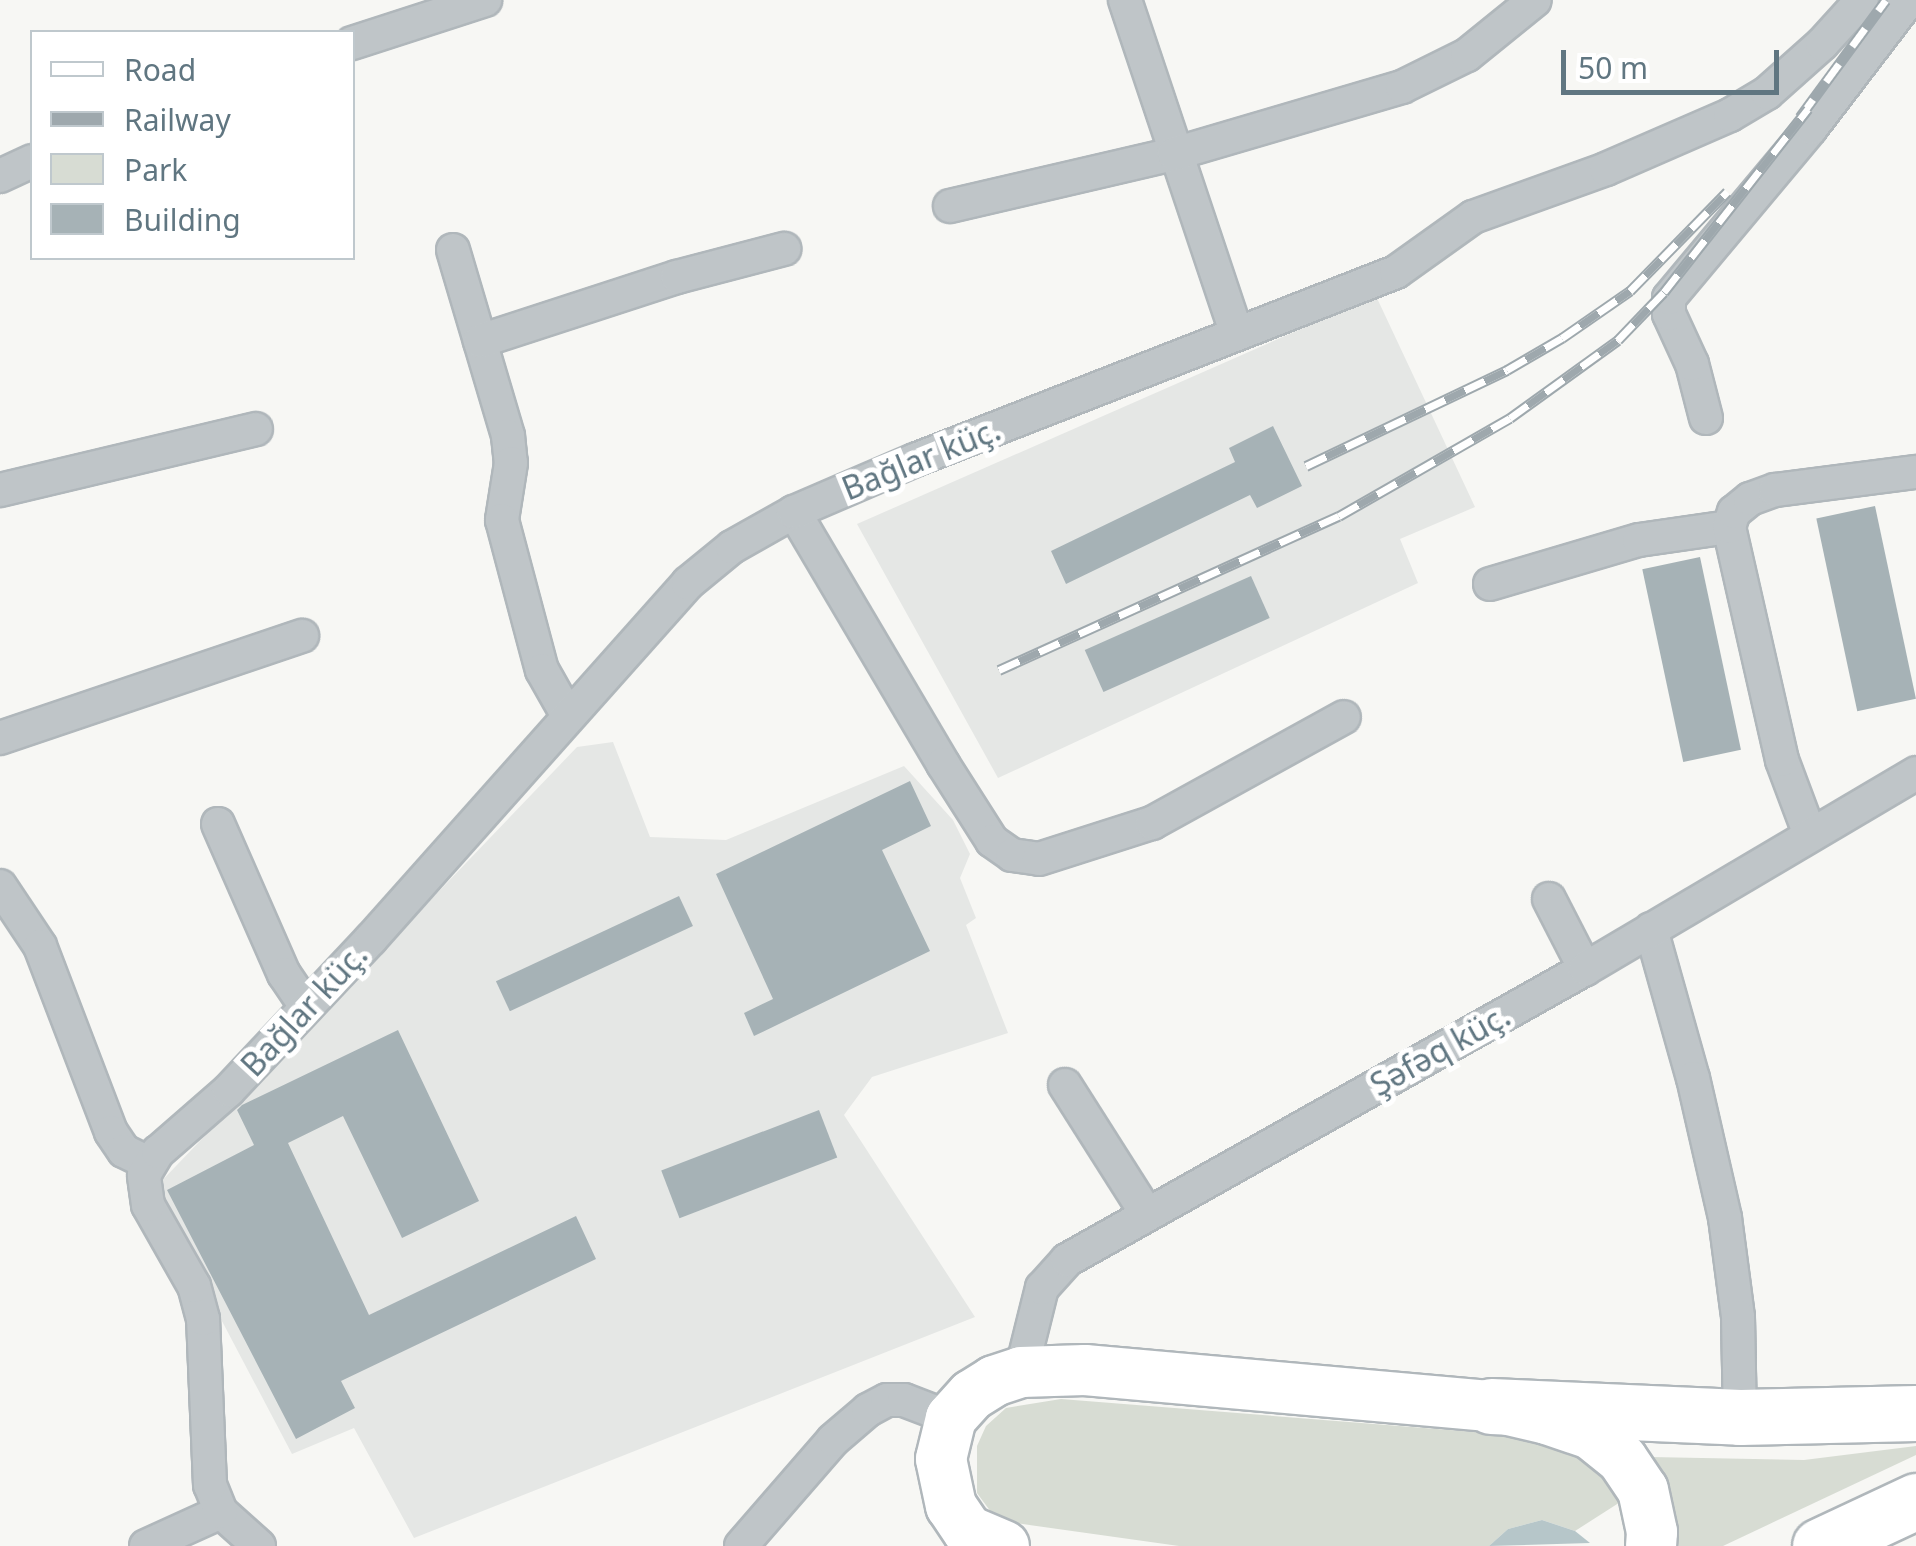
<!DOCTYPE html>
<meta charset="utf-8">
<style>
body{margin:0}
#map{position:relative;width:1916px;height:1546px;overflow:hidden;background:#f7f7f4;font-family:"Noto Sans",sans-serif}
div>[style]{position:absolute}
.built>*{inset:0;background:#e5e7e5}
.green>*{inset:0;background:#d7dcd3}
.water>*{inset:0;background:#b6c6c9}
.building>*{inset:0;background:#a6b2b6;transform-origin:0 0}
.roads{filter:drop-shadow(2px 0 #b0b7bb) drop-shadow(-2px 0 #b0b7bb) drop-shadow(0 2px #b0b7bb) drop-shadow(0 -2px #b0b7bb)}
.street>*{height:32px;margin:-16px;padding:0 16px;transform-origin:16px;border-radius:16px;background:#bfc5c8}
.primary>*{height:50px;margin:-25px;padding:0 25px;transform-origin:25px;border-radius:25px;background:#fff}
.highway>*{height:55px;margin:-27.5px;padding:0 27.5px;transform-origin:27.5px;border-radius:27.5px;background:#fff}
.rail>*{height:11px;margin-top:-5.5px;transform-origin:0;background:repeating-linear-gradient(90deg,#fff 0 22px,#9ea8ad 0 44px);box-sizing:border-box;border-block:2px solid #9ea8ad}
span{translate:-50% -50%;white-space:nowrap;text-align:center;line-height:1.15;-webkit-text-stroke:10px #fff;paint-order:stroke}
.street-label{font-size:32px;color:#607681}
.legend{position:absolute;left:30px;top:30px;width:325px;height:230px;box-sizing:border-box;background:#fff;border:2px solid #bfc8cd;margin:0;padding:12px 18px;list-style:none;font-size:30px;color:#607681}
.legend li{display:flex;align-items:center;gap:20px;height:50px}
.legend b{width:50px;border:2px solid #bfc8cd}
.scale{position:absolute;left:1561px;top:50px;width:218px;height:45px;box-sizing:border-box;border:5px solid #607681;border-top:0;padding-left:12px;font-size:30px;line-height:35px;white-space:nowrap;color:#607681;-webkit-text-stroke:8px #fff;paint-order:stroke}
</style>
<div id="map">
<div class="built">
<div style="clip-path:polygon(1376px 296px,1475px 507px,1400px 539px,1418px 583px,998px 778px,857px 524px)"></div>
<div style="clip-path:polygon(613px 742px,650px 837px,726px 840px,904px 766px,953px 820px,970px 854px,960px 878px,976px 918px,966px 925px,1008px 1033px,872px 1077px,844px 1115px,975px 1317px,414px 1538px,354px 1428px,292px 1454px,153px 1190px,577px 747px)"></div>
</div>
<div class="green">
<div style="clip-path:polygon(1061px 1399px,1500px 1434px,1568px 1451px,1600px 1471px,1625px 1499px,1575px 1531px,1542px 1520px,1508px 1529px,1489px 1546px,1179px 1546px,1008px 1522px,991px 1512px,977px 1493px,977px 1446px,986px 1426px,1006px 1408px)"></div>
<div style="clip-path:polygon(1916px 1446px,1916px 1455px,1723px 1546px,1674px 1546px,1673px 1511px,1665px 1478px,1650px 1457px,1804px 1460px)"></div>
</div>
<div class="water">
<div style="clip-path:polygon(1542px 1520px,1575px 1531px,1590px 1543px,1489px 1546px,1508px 1529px)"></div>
</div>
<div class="building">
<div style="clip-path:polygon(1273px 426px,1302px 486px,1257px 508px,1250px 495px,1066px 584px,1051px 551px,1235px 462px,1229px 448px)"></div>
<div style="left:1875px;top:506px;width:197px;height:60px;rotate:78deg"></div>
<div style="left:1700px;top:557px;width:197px;height:59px;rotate:78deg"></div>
<div style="left:1251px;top:576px;width:46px;height:182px;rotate:66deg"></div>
<div style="clip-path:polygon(910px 781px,931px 826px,882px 850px,930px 951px,754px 1036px,744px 1013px,773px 999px,716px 874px)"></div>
<div style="left:679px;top:896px;width:33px;height:202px;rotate:65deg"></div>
<div style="clip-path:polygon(398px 1030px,479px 1201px,402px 1238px,343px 1116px,288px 1143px,369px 1315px,576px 1216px,596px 1259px,341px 1381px,355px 1408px,296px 1439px,167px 1190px,254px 1145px,237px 1110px,242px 1105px)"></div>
<div style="left:819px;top:1110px;width:51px;height:169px;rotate:69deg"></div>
</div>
<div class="roads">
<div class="street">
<div style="left:1125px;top:0;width:352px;rotate:71.5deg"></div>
<div style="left:352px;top:43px;width:140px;rotate:-17.9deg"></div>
<div style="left:0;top:176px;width:35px;rotate:-25deg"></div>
<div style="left:950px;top:206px;width:230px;rotate:-13.1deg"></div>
<div style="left:1174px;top:154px;width:238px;rotate:-16.4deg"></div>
<div style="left:1402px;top:87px;width:72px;rotate:-26.2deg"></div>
<div style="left:1467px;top:55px;width:87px;rotate:-39deg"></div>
<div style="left:453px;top:250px;width:194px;rotate:73.5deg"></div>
<div style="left:508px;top:436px;width:27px;rotate:84deg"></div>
<div style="left:511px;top:463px;width:58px;rotate:99deg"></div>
<div style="left:502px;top:520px;width:155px;rotate:75.1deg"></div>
<div style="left:542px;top:670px;width:53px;rotate:60.5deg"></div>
<div style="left:480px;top:341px;width:207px;rotate:-18deg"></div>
<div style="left:677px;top:277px;width:111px;rotate:-14.7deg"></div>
<div style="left:1706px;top:418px;width:56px;rotate:-104.5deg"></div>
<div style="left:1692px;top:364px;width:55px;rotate:-114.7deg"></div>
<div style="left:1669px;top:314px;width:16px;rotate:-90deg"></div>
<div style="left:1669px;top:298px;width:222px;rotate:-50.1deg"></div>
<div style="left:1811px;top:128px;width:161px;rotate:-52.6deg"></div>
<div style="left:0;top:490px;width:263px;rotate:-13.4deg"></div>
<div style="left:794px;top:512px;width:293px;rotate:59.4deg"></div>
<div style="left:943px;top:764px;width:91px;rotate:57.5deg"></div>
<div style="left:992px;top:841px;width:24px;rotate:35deg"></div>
<div style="left:1012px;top:855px;width:27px;rotate:8deg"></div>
<div style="left:1039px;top:859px;width:119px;rotate:-17.7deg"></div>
<div style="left:1152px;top:823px;width:219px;rotate:-28.9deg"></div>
<div style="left:1490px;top:584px;width:155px;rotate:-16.5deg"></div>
<div style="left:1639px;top:540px;width:91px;rotate:-8.2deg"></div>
<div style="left:0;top:738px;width:319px;rotate:-18.7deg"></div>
<div style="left:218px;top:824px;width:164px;rotate:66.3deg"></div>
<div style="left:284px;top:974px;width:40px;rotate:56deg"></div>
<div style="left:1810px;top:835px;width:80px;rotate:-110.5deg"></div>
<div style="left:1782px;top:760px;width:239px;rotate:-102.8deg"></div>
<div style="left:1729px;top:527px;width:16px;rotate:-72deg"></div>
<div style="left:1734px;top:512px;width:21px;rotate:-39deg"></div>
<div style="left:1750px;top:499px;width:27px;rotate:-20deg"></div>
<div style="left:1775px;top:490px;width:142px;rotate:-7.3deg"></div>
<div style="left:0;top:886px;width:72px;rotate:56.3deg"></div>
<div style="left:40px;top:946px;width:199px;rotate:69.1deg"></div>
<div style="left:111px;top:1132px;width:23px;rotate:56deg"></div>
<div style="left:124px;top:1151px;width:28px;rotate:26deg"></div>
<div style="left:1549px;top:899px;width:79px;rotate:62.8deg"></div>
<div style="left:1651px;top:929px;width:155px;rotate:74.3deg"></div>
<div style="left:1693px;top:1078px;width:144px;rotate:77.1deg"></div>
<div style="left:1725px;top:1218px;width:100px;rotate:82.5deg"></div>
<div style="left:1738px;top:1317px;width:100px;rotate:88.9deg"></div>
<div style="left:1065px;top:1085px;width:153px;rotate:57.6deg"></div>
<div style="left:1021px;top:1372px;width:87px;rotate:-76deg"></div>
<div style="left:1042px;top:1288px;width:38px;rotate:-48deg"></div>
<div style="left:1067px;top:1260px;width:594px;rotate:-29.33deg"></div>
<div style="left:1585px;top:969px;width:385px;rotate:-30.6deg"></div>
<div style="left:146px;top:1546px;width:82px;rotate:-24.4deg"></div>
<div style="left:259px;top:1546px;width:51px;rotate:-138.2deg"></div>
<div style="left:221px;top:1512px;width:29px;rotate:-112deg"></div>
<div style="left:210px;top:1485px;width:166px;rotate:-92.4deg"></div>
<div style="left:203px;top:1319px;width:34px;rotate:-105deg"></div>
<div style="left:194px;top:1286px;width:93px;rotate:-119.6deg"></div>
<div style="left:148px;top:1205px;width:30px;rotate:-98deg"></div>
<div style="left:144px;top:1175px;width:27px;rotate:-59deg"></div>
<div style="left:158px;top:1152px;width:94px;rotate:-41.1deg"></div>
<div style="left:229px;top:1090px;width:207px;rotate:-46.8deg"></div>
<div style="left:371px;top:939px;width:477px;rotate:-48.3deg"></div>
<div style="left:688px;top:583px;width:57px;rotate:-39.3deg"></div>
<div style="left:732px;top:547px;width:71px;rotate:-29.4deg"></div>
<div style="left:794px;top:512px;width:132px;rotate:-23.3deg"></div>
<div style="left:915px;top:460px;width:516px;rotate:-21.35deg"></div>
<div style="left:1396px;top:272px;width:95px;rotate:-35.5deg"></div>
<div style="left:1473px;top:217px;width:141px;rotate:-19.8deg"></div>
<div style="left:1606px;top:169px;width:135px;rotate:-23.5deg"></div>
<div style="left:1730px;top:115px;width:43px;rotate:-30.7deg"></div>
<div style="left:1767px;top:93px;width:74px;rotate:-41.7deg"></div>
<div style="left:1822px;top:44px;width:59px;rotate:-47.7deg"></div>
<div style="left:741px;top:1546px;width:140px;rotate:-49deg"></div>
<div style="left:833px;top:1440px;width:46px;rotate:-40.6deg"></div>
<div style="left:868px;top:1410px;width:21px;rotate:-28deg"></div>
<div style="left:887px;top:1400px;width:17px"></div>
<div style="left:904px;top:1400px;width:50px;rotate:21deg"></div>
</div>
<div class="primary">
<div style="left:1004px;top:1546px;width:39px;rotate:-157deg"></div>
<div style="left:968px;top:1531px;width:30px;rotate:-124deg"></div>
<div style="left:951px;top:1506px;width:48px;rotate:-102deg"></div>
<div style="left:941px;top:1459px;width:42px;rotate:-76.3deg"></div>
<div style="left:951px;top:1418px;width:31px;rotate:-48deg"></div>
<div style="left:972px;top:1395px;width:26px;rotate:-32deg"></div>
<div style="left:994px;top:1381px;width:28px;rotate:-18deg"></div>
<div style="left:1021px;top:1372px;width:64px;rotate:-1.8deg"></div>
<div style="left:1085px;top:1370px;width:408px;rotate:5.1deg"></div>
<div style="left:1491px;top:1406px;width:57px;rotate:13.1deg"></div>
<div style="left:1547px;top:1419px;width:46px;rotate:18.8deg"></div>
<div style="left:1591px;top:1434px;width:40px;rotate:39deg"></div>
<div style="left:1622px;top:1459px;width:37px;rotate:56deg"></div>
<div style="left:1643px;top:1490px;width:43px;rotate:77.9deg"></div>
<div style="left:1652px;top:1532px;width:14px;rotate:94deg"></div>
</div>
<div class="highway">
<div style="left:1491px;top:1406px;width:249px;rotate:2.5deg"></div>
<div style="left:1740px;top:1417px;width:176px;rotate:-1.3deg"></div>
<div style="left:1820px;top:1546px;width:106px;rotate:-25.1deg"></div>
</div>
</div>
<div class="rail">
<div style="left:1800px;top:117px;width:145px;rotate:-53.7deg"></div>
<div style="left:1306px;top:466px;width:223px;rotate:-25.5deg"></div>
<div style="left:1507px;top:370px;width:64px;rotate:-30.2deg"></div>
<div style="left:1562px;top:338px;width:83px;rotate:-34.7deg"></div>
<div style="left:1630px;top:291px;width:139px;rotate:-45.6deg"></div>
<div style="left:999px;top:670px;width:373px;rotate:-24.4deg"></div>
<div style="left:1339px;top:516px;width:197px;rotate:-29.8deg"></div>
<div style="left:1510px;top:418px;width:133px;rotate:-35.8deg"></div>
<div style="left:1618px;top:340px;width:66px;rotate:-46.2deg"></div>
<div style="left:1664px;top:292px;width:233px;rotate:-51.8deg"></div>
</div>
<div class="street-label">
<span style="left:921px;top:459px;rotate:-22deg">Bağlar küç.</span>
<span style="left:304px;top:1010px;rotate:-47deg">Bağlar küç.</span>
<span style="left:1440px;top:1050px;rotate:-29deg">Şəfəq küç.</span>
</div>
<ul class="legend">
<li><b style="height:12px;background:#fff"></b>Road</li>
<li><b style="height:12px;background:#9ea8ad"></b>Railway</li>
<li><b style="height:28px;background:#d7dcd3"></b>Park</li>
<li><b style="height:28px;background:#a6b2b6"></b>Building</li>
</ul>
<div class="scale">50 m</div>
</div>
